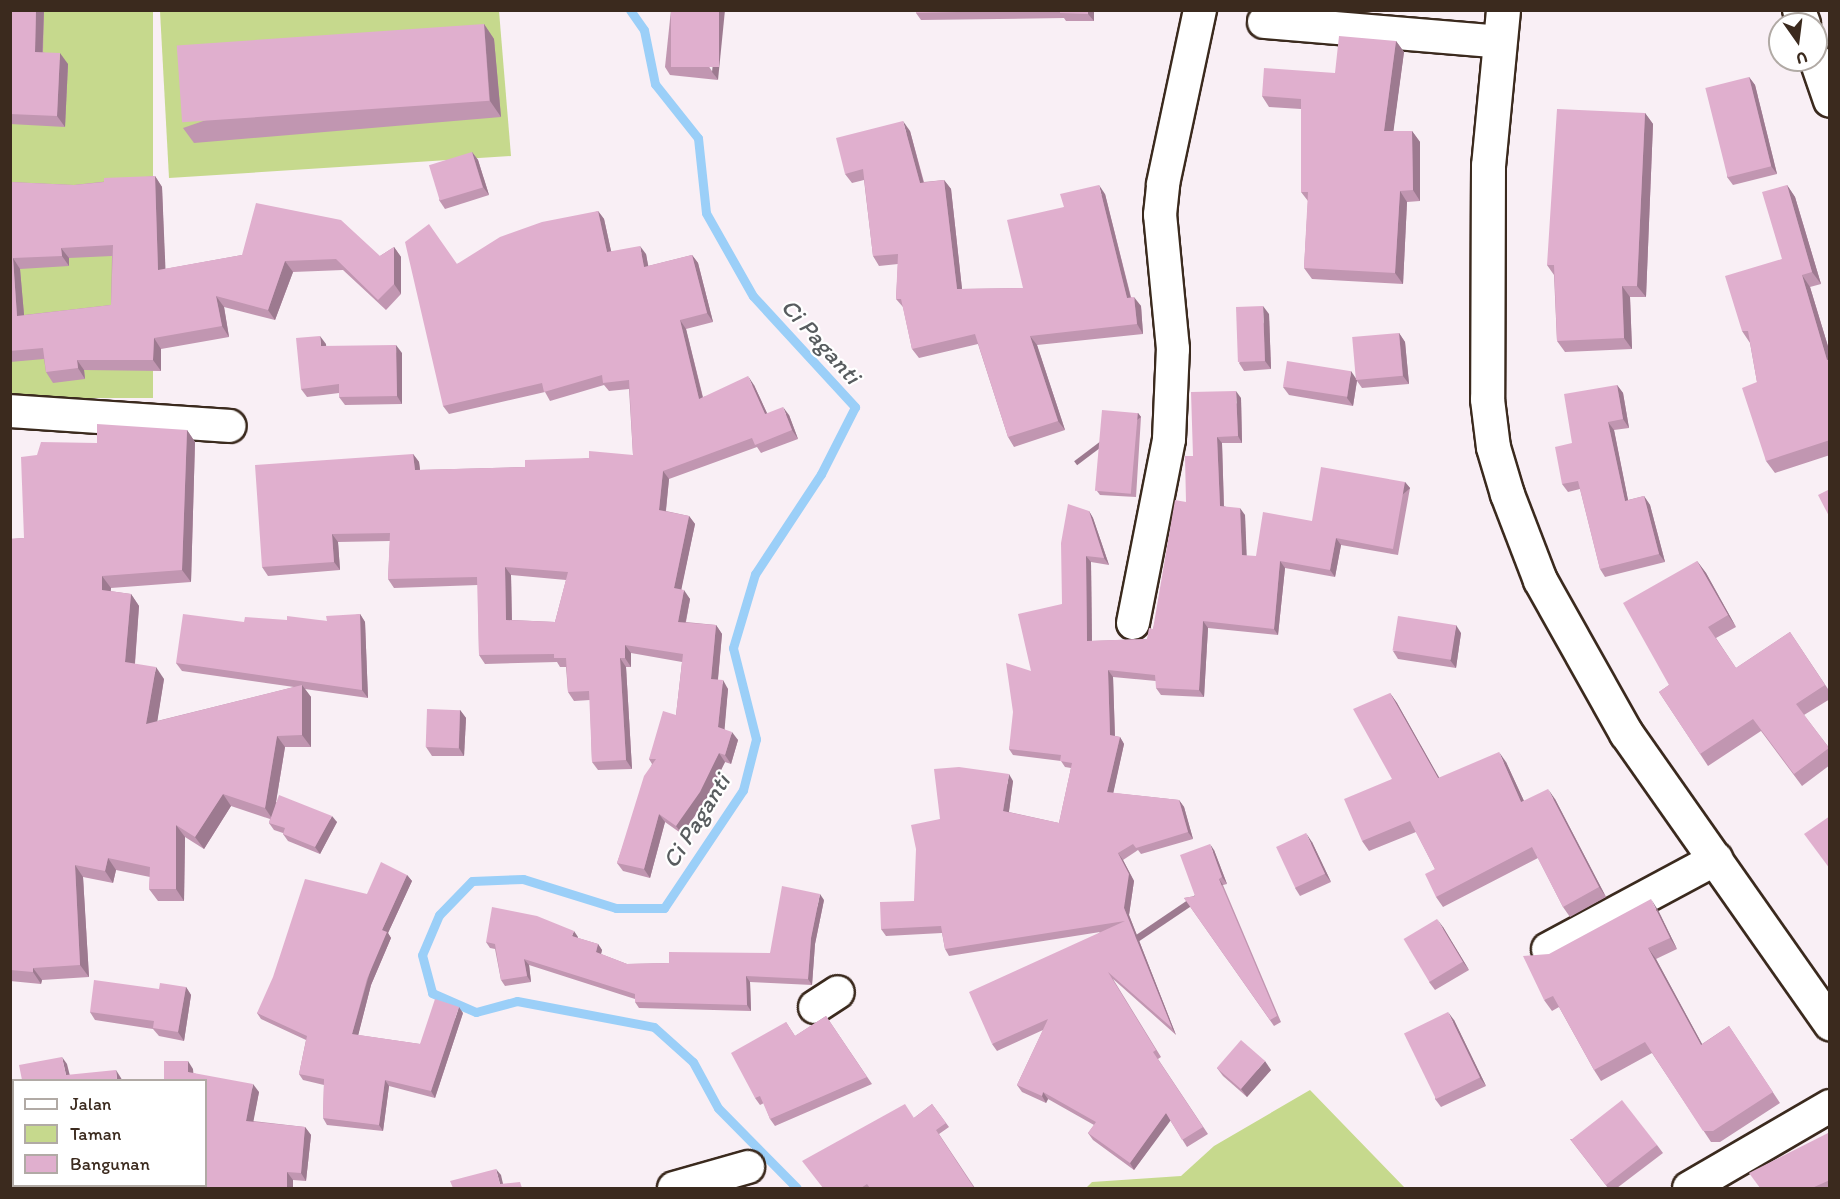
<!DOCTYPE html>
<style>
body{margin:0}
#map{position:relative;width:1840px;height:1199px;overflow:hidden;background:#f9eff5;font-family:Itim,sans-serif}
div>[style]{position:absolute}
.green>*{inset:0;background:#c6d98d;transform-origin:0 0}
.stream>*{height:9px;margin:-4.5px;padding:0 4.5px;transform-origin:4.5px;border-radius:4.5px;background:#9bcff8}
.roads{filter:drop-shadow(2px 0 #3b2a1e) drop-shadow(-2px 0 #3b2a1e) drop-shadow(0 2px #3b2a1e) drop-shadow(0 -2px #3b2a1e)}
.street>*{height:32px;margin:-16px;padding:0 16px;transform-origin:16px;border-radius:16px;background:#fff}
.secondary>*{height:33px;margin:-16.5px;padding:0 16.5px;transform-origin:16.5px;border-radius:16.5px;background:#fff}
.wall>*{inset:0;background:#c196b1}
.shaded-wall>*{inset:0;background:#9d7a90;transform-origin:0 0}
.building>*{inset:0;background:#e0afce;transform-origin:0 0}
span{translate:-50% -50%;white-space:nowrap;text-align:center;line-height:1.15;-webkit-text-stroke:4.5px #fff;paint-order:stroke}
.water-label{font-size:24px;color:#585c5f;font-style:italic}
.frame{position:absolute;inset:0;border:12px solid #3b2a1e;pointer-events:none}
.legend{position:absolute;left:12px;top:1079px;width:195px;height:108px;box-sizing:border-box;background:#fff;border:2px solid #b1aaa5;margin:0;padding:8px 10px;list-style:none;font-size:18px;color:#3b2a1e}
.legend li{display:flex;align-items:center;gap:12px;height:30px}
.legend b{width:30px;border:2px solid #b1aaa5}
.north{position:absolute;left:1768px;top:12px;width:60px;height:60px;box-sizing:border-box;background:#fff;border:2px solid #b1aaa5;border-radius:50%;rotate:166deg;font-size:16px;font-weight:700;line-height:24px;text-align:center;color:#3b2a1e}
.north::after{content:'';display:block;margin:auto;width:21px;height:27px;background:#3b2a1e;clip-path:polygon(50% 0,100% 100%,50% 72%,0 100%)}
</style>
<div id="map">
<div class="green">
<div style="left:10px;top:11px;width:143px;height:387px"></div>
<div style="clip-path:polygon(160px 11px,499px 11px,511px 156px,169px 178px)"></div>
<div style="clip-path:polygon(1310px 1090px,1405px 1188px,1086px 1188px,1092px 1182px,1181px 1176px,1214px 1146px)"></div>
</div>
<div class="stream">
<div style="left:630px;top:10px;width:24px;rotate:55deg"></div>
<div style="left:644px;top:30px;width:55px;rotate:78.5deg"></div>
<div style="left:655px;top:84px;width:69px;rotate:51.5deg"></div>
<div style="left:698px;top:138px;width:75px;rotate:83.9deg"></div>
<div style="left:706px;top:213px;width:95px;rotate:60.5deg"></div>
<div style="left:753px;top:296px;width:151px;rotate:47.4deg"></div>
<div style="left:855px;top:407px;width:75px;rotate:116.9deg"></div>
<div style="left:821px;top:474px;width:120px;rotate:123.4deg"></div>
<div style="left:755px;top:574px;width:77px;rotate:106.6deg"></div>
<div style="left:733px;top:648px;width:94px;rotate:75.8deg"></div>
<div style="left:756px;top:739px;width:53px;rotate:104.3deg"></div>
<div style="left:743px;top:790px;width:142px;rotate:123.8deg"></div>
<div style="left:664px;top:908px;width:48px;rotate:180deg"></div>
<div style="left:616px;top:908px;width:97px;rotate:-162.7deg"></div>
<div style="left:523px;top:879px;width:51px;rotate:177.8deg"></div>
<div style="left:472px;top:881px;width:47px;rotate:134.1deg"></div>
<div style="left:439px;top:915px;width:43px;rotate:113deg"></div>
<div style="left:422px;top:955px;width:39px;rotate:75deg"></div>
<div style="left:432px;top:993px;width:48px;rotate:23.4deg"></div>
<div style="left:476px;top:1012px;width:42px;rotate:-15deg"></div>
<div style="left:517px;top:1001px;width:139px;rotate:10.7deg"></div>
<div style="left:654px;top:1027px;width:52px;rotate:41.9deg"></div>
<div style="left:693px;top:1062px;width:52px;rotate:61.5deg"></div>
<div style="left:718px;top:1108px;width:112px;rotate:45.4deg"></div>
</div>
<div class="roads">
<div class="street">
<div style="left:1799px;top:10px;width:15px;rotate:70deg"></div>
<div style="left:1264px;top:22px;width:237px;rotate:4.8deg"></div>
<div style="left:1816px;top:60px;width:43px;rotate:71.1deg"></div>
<div style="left:10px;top:411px;width:220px;rotate:3.9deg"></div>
<div style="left:1133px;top:623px;width:187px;rotate:-78.9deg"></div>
<div style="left:1169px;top:439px;width:90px;rotate:-87.5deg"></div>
<div style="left:1173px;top:349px;width:135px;rotate:-95.5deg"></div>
<div style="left:1160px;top:215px;width:31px;rotate:-84deg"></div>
<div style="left:1163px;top:184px;width:178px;rotate:-78deg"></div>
<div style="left:1548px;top:949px;width:191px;rotate:-28.2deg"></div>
<div style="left:815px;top:1007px;width:27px;rotate:-33deg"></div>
<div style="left:674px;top:1188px;width:77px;rotate:-15.8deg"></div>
<div style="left:1689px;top:1188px;width:163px;rotate:-30.2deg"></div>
</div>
<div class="secondary">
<div style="left:1503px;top:10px;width:156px;rotate:95.5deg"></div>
<div style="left:1488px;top:165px;width:234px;rotate:90.2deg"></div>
<div style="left:1487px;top:399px;width:48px;rotate:82.9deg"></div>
<div style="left:1493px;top:447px;width:49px;rotate:73.4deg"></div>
<div style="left:1507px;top:494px;width:92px;rotate:69deg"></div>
<div style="left:1540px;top:580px;width:176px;rotate:60.7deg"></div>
<div style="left:1626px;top:733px;width:355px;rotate:54.9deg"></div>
</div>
</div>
<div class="wall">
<div style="clip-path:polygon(10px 10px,44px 10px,43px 52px,68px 64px,65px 127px,10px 124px)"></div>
<div style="clip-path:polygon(671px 10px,718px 80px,670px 75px,665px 67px)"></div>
<div style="clip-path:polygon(916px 10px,1094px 10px,1094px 21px,1066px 21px,1064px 18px,921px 20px,916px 13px)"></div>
<div style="clip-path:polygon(484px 24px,494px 39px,501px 117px,194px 143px,183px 128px)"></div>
<div style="clip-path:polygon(1396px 41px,1404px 52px,1393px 131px,1412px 131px,1420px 142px,1420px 201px,1407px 202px,1403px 284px,1312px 279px,1304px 268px,1308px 201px,1301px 192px,1301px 109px,1269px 107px,1262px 96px,1335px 73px)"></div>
<div style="clip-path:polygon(1749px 77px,1755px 85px,1777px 174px,1733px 185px,1727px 177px)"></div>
<div style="clip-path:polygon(1645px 113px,1653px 124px,1646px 297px,1630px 297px,1632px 349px,1565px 352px,1557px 341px,1554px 275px,1547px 265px)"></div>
<div style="clip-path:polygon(910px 131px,924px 182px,944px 180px,951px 189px,962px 289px,1023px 288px,1064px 207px,1105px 194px,1131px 297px,1141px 306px,1143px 334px,1037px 345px,1065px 430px,1014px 447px,1008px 437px,978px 344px,919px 358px,912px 349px,903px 307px,896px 299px,898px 264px,879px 266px,873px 256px,864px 180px,852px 183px,845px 174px)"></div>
<div style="clip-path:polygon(472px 152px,478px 160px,489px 195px,445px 209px,439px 200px)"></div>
<div style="clip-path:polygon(evenodd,155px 176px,162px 187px,165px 269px,242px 255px,380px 256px,394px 247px,401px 257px,401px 294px,386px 310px,343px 270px,293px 272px,275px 320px,224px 307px,229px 337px,161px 349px,161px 371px,84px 370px,85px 379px,53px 383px,46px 372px,44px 359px,10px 362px,10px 182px,74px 185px,155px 176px,112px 256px,111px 305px,24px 315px,20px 269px,69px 266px,69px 258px,112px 256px)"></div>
<div style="clip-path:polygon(1787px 185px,1795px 197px,1821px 284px,1810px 287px,1830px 353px,1830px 455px,1775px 473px,1766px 461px,1757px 382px,1750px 343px,1742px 331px,1782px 259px)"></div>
<div style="clip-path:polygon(evenodd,598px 211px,604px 219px,611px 251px,646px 254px,648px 266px,692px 255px,698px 263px,713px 322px,686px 329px,703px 397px,754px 385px,767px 413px,789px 415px,798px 439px,761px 453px,757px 447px,669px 479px,666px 511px,689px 516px,695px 524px,681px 589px,690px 599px,686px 622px,716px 625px,722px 634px,718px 680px,728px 689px,724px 729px,738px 740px,731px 764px,725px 762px,706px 800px,682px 834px,665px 822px,650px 878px,623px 871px,617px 863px,652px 764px,649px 759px,676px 715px,682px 662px,631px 653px,631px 667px,626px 667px,632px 769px,598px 770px,592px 762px,590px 700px,574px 701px,568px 692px,566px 667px,560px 667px,557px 662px,485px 664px,479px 655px,478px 585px,394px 588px,388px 579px,390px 541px,338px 542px,340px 570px,268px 576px,262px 567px,413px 454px,419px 462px,420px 470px,525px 467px,589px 458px,633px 455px,629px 389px,609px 391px,604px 385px,550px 401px,545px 392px,449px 414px,443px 406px,457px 264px,598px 211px,511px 575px,566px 580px,555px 622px,512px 620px,511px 575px)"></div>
<div style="clip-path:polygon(1269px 314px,1271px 369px,1244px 371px,1239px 363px)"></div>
<div style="clip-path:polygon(1399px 333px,1405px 342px,1409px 384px,1362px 388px,1357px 381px,1353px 406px,1289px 395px,1283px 387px,1356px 378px)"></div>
<div style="clip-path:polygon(326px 344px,326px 346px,402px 353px,402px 404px,345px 405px,339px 397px,339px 393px,307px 397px,301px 389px)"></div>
<div style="clip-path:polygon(1617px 385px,1623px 393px,1629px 428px,1614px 430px,1628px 500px,1644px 496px,1650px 505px,1665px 562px,1605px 577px,1600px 569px,1580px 489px,1568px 492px,1562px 484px,1572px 443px)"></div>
<div style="clip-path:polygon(1241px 398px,1242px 443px,1222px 443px,1224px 506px,1245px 515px,1246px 556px,1256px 556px,1312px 521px,1405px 482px,1410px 488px,1398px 555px,1341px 545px,1335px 577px,1285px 568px,1278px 635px,1208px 628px,1204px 697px,1161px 695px,1156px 688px,1156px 681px,1113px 677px,1115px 736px,1120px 737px,1124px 744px,1113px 793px,1179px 800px,1184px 807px,1193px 839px,1141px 854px,1138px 850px,1123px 860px,1134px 881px,1129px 915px,1176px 1035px,1113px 979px,1161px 1057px,1158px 1059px,1208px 1134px,1187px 1147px,1170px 1120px,1134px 1170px,1093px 1140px,1088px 1133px,1094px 1125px,1048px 1099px,1046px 1103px,1022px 1092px,1017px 1085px,1043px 1030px,997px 1051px,992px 1044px,1100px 932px,949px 956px,945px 949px,942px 933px,886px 936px,881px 929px,914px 901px,940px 819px,1013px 781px,1009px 812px,1059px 823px,1071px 768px,1065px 767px,1061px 761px,1013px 755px,1009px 749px,1031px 671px,1062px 604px,1089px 511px,1093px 518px,1109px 565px,1091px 562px,1092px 641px,1147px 639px,1153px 629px,1186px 502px,1193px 456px)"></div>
<div style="clip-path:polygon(1138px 413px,1141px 417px,1136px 497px,1100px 495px,1097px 491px)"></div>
<div style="clip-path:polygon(187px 430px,195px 442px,191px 582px,111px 588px,110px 591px,131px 594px,139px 606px,135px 664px,164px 679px,157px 721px,294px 687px,182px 671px,176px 663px,244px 622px,287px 620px,327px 621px,360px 614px,365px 622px,368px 698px,305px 689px,311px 697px,311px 747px,285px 747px,276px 802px,337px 822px,320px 854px,288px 841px,283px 834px,283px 833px,274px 830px,269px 823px,270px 819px,231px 806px,204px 849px,185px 837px,184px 901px,158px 901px,149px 889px,150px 877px,116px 870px,113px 883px,83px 877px,89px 977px,42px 980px,41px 984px,10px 981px,10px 539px,24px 538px,37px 455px,97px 443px)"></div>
<div style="clip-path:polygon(1697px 561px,1706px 573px,1736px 627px,1716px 638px,1736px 668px,1790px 632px,1830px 692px,1830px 699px,1804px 715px,1830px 749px,1830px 765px,1802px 786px,1761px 731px,1708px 766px,1659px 692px,1669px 685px)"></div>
<div style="clip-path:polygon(1461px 633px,1456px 668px,1398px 659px,1393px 651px)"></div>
<div style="clip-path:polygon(1390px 693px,1397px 703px,1439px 778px,1506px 762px,1524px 801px,1555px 799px,1606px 897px,1570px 917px,1563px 907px,1538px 858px,1443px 907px,1436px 897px,1435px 869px,1416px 832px,1369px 851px,1362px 841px,1392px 779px)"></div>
<div style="clip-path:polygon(460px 710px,466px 718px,464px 756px,432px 756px,426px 747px)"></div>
<div style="clip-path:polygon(1312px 842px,1331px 882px,1300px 896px,1295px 888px)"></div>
<div style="clip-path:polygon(1214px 850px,1227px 884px,1223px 885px,1281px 1022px,1274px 1026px,1184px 898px,1195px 896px)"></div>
<div style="clip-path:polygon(407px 875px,412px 881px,388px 933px,391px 938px,371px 985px,358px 1035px,420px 1044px,463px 1013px,435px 1098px,389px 1086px,383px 1131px,327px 1125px,323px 1118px,324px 1085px,303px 1080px,299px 1074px,306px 1040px,261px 1019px,257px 1013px,367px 894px)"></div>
<div style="clip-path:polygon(824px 900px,815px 944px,812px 985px,750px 982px,751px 1011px,639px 1008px,635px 1002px,635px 999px,529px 965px,531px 982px,505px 986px,501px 980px,495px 949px,490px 948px,486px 942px,578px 937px,578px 938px,598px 944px,602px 950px,601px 954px,627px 964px,669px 963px,770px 953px)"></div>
<div style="clip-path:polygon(1658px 910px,1677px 949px,1656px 959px,1702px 1044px,1729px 1026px,1780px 1103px,1720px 1142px,1711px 1142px,1652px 1053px,1601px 1081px,1594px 1070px,1559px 1007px,1552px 1011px,1544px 1000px)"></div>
<div style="clip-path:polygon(1443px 927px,1469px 970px,1435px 990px,1429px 982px)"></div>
<div style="clip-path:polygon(186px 987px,191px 995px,184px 1041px,159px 1036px,153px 1029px,95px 1020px,90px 1012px,159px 989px)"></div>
<div style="clip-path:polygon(826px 1016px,872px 1084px,775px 1126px,770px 1119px,764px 1103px,760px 1105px,755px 1098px,786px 1022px,795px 1036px)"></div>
<div style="clip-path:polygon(1454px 1020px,1486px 1086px,1441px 1107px,1435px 1099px)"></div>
<div style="clip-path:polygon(1217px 1068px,1271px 1070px,1247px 1097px,1223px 1076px)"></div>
<div style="clip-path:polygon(193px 1069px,193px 1073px,259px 1092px,253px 1121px,305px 1127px,311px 1135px,306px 1181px,293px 1180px,293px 1188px,164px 1188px)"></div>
<div style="clip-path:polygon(932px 1104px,949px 1127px,939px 1134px,975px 1188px,823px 1188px)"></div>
<div style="clip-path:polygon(1830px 1132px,1830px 1188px,1760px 1188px)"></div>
<div style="clip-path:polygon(1570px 1139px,1657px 1145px,1663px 1153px,1617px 1188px,1608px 1188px)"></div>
</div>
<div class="shaded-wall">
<div style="clip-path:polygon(36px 10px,44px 10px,42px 63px,35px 52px)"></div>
<div style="clip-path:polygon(719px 10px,725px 10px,718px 80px,712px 72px)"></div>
<div style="clip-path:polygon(1088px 10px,1094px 10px,1094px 21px,1088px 14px)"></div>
<div style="clip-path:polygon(484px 24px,494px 39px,501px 117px,490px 101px)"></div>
<div style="clip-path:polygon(1396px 41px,1404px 52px,1392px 142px,1384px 131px)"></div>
<div style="clip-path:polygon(60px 53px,68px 64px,65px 127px,57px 116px)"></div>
<div style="clip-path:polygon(1749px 77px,1755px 85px,1777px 174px,1771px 166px)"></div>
<div style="clip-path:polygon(1645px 113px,1653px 124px,1646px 297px,1637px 286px)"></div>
<div style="clip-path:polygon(903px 121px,910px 131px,926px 192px,920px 183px)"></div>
<div style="clip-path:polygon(1412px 131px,1420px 142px,1420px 201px,1413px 190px)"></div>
<div style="clip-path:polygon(472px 152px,478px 160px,489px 195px,483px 187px)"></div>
<div style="clip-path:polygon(155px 176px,162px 187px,166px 281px,158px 270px)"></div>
<div style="clip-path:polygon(944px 180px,951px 189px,963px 298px,957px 289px)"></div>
<div style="clip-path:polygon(1099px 185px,1105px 194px,1133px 307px,1127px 298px)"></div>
<div style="clip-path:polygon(1787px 185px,1795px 197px,1821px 284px,1812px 272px)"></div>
<div style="clip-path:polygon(1400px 191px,1407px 202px,1403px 284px,1395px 273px)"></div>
<div style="clip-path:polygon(598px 211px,604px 219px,613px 260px,607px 252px)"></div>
<div style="clip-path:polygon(640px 246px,646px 254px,650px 275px,644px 267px)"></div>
<div style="clip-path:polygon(394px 247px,401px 257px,401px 294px,394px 284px)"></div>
<div style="clip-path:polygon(61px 248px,69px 258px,69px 266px,62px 256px)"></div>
<div style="clip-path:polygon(692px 255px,698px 263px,713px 322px,707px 313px)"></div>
<div style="clip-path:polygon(13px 258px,20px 269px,25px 326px,17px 316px)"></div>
<div style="clip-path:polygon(285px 261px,293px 272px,275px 320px,268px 310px)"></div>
<div style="clip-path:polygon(1802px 275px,1810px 287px,1830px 353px,1830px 364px,1827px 360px)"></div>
<div style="clip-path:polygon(1622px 286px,1630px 297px,1632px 349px,1624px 338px)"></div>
<div style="clip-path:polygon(216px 296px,224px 307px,229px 337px,222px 326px)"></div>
<div style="clip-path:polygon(1134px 297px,1141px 306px,1143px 334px,1137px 324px)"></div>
<div style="clip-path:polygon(1263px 306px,1269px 314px,1271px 369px,1265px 361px)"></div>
<div style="clip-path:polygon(680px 320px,686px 329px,705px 407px,699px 399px)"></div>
<div style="clip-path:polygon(1399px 333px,1405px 342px,1409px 384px,1403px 376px)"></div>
<div style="clip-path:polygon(320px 336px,326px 344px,327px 355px,321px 346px)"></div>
<div style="clip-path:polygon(1030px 336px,1037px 345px,1065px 430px,1058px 421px)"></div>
<div style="clip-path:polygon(154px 338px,161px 349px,161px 371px,153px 360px)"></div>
<div style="clip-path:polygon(396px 345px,402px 353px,402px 404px,397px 396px)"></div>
<div style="clip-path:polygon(77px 360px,84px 370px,85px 379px,78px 368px)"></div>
<div style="clip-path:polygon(1351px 371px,1357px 380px,1353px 406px,1347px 398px)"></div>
<div style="clip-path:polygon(748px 376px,754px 385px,771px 422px,765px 414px)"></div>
<div style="clip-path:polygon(1617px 385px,1623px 393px,1629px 428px,1623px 419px)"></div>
<div style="clip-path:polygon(1236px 391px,1241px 398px,1242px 443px,1238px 436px)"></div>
<div style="clip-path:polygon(783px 407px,789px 415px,798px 439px,792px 430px)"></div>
<div style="left:1138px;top:413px;width:5px;height:80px;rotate:53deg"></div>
<div style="clip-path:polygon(1608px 422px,1614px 430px,1630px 510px,1625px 501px)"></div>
<div style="clip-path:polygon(187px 430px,195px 442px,191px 582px,182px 570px)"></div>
<div style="clip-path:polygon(1217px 437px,1222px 443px,1224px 512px,1220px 506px)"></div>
<div style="clip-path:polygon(413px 454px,419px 462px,421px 478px,415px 470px)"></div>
<div style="clip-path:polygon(663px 471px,669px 479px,665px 518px,659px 510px)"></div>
<div style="left:1405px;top:482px;width:8px;height:68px;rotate:50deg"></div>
<div style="clip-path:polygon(1644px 496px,1650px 505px,1665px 562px,1659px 554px)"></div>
<div style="clip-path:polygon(1240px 508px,1245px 515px,1247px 562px,1242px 555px)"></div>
<div style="clip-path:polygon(1089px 511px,1093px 518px,1109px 565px,1104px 558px)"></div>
<div style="clip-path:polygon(689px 516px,695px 524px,680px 596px,674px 588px)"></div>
<div style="clip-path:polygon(332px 534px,338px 542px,340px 570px,334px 562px)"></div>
<div style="clip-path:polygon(1336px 538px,1341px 545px,1335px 577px,1330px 570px)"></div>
<div style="clip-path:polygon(1086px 556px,1091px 562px,1092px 648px,1087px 641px)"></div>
<div style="clip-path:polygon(1280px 561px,1285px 568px,1278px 635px,1274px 629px)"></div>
<div style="clip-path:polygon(1697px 561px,1706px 573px,1736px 627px,1728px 615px)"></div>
<div style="clip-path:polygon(505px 567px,511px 575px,512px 629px,506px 620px)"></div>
<div style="clip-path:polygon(102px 576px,111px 588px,110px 602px,102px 590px)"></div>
<div style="clip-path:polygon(684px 590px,690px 599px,684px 630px,678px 622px)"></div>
<div style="clip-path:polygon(131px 594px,139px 606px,134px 674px,125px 662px)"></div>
<div style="clip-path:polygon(360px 614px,365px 622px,368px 698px,362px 690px)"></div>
<div style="clip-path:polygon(1203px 621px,1208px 628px,1204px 697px,1199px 690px)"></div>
<div style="clip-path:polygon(716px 625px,722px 634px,717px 688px,711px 679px)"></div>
<div style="clip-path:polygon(1456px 625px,1461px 633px,1456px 668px,1450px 660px)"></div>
<div style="clip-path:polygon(625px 645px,631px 653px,631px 667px,625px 658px)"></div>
<div style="clip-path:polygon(620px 658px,626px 667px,632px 769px,626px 760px)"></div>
<div style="clip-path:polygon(156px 667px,164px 679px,155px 736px,146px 724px)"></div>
<div style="clip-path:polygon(1108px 670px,1113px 677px,1115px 741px,1110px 735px)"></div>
<div style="clip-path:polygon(723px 680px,728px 689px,724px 736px,718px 727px)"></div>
<div style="clip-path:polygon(302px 685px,311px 697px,311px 747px,302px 735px)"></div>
<div style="clip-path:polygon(1390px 693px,1397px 703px,1445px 788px,1438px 778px)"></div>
<div style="clip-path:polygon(460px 710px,466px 718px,464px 756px,459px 748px)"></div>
<div style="clip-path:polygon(732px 732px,738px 740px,731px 764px,725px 755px)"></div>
<div style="clip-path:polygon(277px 736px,285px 747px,273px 820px,265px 808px)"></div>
<div style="clip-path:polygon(1120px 737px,1124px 744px,1112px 799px,1107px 792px)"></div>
<div style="clip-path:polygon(1499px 752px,1506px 762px,1529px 812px,1521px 802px)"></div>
<div style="clip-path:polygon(719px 753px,725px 762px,706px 800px,682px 834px,676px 826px)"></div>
<div style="clip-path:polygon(1009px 774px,1013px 781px,1008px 818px,1003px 811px)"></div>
<div style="clip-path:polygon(1548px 789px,1555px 799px,1606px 897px,1599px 887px)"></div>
<div style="clip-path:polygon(223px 794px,231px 806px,204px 849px,195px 837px)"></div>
<div style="clip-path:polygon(1179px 800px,1184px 807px,1193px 839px,1188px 832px)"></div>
<div style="clip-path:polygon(659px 814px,665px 822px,650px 878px,644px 869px)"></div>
<div style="clip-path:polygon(332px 816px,337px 822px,320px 854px,315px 847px)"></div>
<div style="clip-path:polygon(176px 825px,185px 837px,184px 901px,176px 889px)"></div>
<div style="clip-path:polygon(1306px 833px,1312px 842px,1331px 882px,1325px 874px)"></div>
<div style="clip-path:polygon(1210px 844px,1214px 850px,1227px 884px,1222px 877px)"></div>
<div style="clip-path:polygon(1118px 853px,1123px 860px,1134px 881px,1129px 915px,1176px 1035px,1172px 1028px,1124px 908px)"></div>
<div style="clip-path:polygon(108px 858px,116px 870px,113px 883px,105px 871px)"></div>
<div style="clip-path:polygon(75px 865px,83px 877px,89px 977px,80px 965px)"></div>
<div style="clip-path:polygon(407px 875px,412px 881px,388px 933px,391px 938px,371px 985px,357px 1040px,352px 1034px,382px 930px)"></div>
<div style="left:1219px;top:879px;width:7px;height:149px;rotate:56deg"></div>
<div style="clip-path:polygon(820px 894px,824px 900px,815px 944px,812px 985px,808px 979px,811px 938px)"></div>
<div style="clip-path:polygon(1651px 899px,1658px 910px,1677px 949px,1670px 938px)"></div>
<div style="clip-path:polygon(1437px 919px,1443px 927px,1469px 970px,1463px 962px)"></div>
<div style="clip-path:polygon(574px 931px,578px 937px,576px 942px,572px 936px)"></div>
<div style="clip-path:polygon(598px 944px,602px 950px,600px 958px,596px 952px)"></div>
<div style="clip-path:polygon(1648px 948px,1656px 959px,1708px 1055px,1701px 1045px)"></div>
<div style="clip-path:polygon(524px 959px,529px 965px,531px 982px,527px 976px)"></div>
<div style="clip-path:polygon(33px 968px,42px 980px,41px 984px,33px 972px)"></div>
<div style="clip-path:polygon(746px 976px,750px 982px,751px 1011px,747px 1005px)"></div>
<div style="clip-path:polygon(186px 987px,191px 995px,184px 1041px,178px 1032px)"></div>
<div style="clip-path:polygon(459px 1007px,463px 1013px,435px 1098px,431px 1091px)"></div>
<div style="clip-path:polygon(1448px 1012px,1454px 1020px,1486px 1086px,1480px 1078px)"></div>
<div style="clip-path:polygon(62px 1057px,67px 1064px,71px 1080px,66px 1075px)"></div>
<div style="clip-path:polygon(188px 1061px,193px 1069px,194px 1080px,188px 1072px)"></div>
<div style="clip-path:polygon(1265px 1061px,1271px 1070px,1247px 1097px,1241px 1089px)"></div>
<div style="clip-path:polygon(116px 1070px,121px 1078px,122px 1080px,117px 1080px)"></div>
<div style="clip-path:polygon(385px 1080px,389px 1086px,383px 1131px,379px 1125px)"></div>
<div style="clip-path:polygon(253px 1084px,259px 1092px,252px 1129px,246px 1121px)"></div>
<div style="clip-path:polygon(1043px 1092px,1048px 1099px,1046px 1103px,1042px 1096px)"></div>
<div style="clip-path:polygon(1166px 1113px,1171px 1120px,1134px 1170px,1130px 1163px)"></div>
<div style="clip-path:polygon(305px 1127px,311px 1135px,306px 1181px,301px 1173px)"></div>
<div style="clip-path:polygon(496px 1169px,501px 1175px,504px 1188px,500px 1184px)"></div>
<div style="clip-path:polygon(287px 1172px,293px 1180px,293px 1188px,287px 1188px)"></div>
</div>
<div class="building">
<div style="clip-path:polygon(10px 10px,36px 10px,35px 52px,60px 53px,57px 116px,10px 114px)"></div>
<div style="left:671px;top:10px;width:48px;height:57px"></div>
<div style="clip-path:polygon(916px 10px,1040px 10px,916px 13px)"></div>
<div style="clip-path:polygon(1060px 10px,1088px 10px,1088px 14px,1060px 13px)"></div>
<div style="left:484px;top:24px;width:77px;height:308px;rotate:86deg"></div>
<div style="clip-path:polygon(1339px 36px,1396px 41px,1384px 131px,1412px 131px,1413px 190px,1400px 191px,1395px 273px,1304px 268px,1308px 192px,1301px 192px,1301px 99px,1262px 96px,1264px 68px,1335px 73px)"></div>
<div style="left:1749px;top:77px;width:92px;height:45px;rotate:76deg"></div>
<div style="clip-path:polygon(1557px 109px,1645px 113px,1637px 286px,1622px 286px,1624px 338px,1557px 341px,1554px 265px,1547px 265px)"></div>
<div style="clip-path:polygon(903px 121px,920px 183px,944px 180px,957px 289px,1023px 288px,1007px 220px,1064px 207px,1060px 194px,1099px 185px,1127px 298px,1134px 297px,1137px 324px,1030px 336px,1058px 421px,1008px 437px,975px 334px,912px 349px,901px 299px,896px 299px,898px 254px,873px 256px,863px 169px,845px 174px,836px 138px)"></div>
<div style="left:472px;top:152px;width:37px;height:45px;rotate:73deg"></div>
<div style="clip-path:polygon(evenodd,155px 176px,158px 270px,242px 255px,256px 203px,341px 220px,380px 256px,394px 247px,394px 284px,378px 300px,336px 259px,285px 261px,268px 310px,216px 296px,222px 326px,154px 338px,153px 360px,77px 360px,78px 368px,46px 372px,43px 348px,10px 351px,10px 182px,74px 185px,104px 182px,104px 178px,155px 176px,113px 245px,111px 305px,17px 316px,13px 258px,62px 256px,61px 248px,113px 245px)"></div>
<div style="clip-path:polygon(1787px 185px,1812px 272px,1802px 275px,1827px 360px,1830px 359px,1830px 440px,1766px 461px,1742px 388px,1757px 382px,1748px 331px,1742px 331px,1725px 276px,1782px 259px,1762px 192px)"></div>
<div style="clip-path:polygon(evenodd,598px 211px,607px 252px,640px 246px,644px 267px,692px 255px,707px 313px,680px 320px,699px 399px,748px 376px,765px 414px,783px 407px,792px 430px,755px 445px,752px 438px,663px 471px,659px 510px,689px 516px,674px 588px,684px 590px,678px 622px,716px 625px,711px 679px,723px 680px,718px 727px,732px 732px,725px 755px,719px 753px,700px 792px,676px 826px,659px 814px,644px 869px,617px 863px,644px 776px,656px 759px,649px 759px,663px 711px,676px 715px,683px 654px,625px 645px,625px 658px,620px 658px,626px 760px,592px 762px,589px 691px,568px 692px,566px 658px,554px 658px,554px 654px,479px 655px,477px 577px,388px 579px,390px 533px,332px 534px,334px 562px,262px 567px,255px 465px,413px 454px,415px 470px,525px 467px,525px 460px,589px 458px,589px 451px,633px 455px,629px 380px,603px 383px,602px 375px,544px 392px,542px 383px,443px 406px,405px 242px,429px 224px,457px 264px,500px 237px,542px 222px,598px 211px,505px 567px,568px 572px,555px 622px,506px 620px,505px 567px)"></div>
<div style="left:1263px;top:306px;width:55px;height:27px;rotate:88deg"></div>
<div style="left:1399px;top:333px;width:43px;height:47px;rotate:85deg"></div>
<div style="clip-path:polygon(320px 336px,321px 346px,396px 345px,397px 396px,339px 397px,339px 384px,301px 389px,296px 338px)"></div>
<div style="left:1287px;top:361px;width:65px;height:26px;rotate:9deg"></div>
<div style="clip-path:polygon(1617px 385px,1623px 419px,1608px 422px,1625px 501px,1644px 496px,1659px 554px,1600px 569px,1578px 481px,1562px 484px,1555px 447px,1572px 443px,1564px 394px)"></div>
<div style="clip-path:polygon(1236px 391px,1238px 436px,1217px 437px,1220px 506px,1240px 508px,1242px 555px,1256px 556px,1263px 512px,1312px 521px,1321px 467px,1405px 482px,1393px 549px,1336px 538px,1330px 570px,1280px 561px,1274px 629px,1203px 621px,1199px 690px,1156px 688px,1155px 675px,1108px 670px,1110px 735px,1120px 737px,1107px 792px,1179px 800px,1188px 832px,1136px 848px,1133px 844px,1118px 853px,1129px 874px,1124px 908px,1172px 1028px,1108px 972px,1156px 1050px,1153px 1052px,1203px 1127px,1182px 1140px,1166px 1113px,1130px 1163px,1088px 1133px,1096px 1122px,1043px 1092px,1042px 1096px,1017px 1085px,1048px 1019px,992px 1044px,969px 992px,1125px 921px,945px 949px,941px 926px,881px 929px,880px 902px,914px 901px,916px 849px,911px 825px,940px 819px,934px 769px,959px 767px,1009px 774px,1003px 811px,1059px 823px,1072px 763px,1060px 761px,1061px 755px,1009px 749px,1013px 712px,1006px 663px,1031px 671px,1018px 614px,1062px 604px,1061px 543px,1068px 504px,1089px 511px,1104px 558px,1086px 556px,1087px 641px,1147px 639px,1149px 628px,1153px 629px,1175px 500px,1186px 502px,1185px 456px,1193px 456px,1191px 392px)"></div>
<div style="left:1102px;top:410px;width:36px;height:81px;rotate:5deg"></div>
<div style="clip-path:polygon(97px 424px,187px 430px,182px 570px,102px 576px,102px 590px,131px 594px,125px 662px,156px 667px,146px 724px,302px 685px,302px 735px,277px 736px,265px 808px,223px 794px,195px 837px,176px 825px,176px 889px,149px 889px,150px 867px,108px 858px,105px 871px,75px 865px,80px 965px,33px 968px,33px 972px,10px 970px,10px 539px,24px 538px,21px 457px,37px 455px,41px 442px,97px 443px)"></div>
<div style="clip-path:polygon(1830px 489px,1830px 518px,1818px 495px)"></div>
<div style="clip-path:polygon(1697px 561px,1728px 615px,1708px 627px,1736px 668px,1790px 632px,1825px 685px,1796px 704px,1829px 748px,1794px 774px,1753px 719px,1700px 754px,1659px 692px,1669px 685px,1623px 603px)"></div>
<div style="clip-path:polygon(183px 614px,244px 622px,245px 617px,287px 620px,287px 616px,327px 621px,326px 616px,360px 614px,362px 690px,176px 663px)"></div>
<div style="left:1398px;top:616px;width:59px;height:35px;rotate:9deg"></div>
<div style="clip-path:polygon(1390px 693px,1438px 778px,1499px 752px,1521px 802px,1548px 789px,1599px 887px,1563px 907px,1532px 847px,1436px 897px,1425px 874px,1435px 869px,1410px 821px,1362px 841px,1344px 799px,1392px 779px,1353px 709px)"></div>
<div style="left:427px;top:709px;width:33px;height:38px;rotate:2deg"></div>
<div style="clip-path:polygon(279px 795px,332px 816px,315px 847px,283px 834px,285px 828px,269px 823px)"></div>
<div style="clip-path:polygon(1830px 816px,1830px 869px,1804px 834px)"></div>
<div style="left:1306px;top:833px;width:45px;height:33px;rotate:65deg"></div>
<div style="clip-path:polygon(1210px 844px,1222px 877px,1219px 879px,1277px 1016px,1270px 1020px,1184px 898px,1195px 896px,1180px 855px)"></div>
<div style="clip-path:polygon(381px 862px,407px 875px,382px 930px,387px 932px,367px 979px,352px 1034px,420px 1044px,435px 999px,459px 1007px,431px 1091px,385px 1080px,379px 1125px,323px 1118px,324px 1079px,299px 1074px,307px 1036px,257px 1013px,273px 977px,305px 879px,367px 894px)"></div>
<div style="clip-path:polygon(782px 886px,820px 894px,811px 938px,808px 979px,746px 976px,747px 1005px,635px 1002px,635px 994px,524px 959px,527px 976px,501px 980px,495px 944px,486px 942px,492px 907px,537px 916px,574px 931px,572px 936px,598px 944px,596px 952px,627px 964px,669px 963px,669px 952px,770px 953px)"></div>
<div style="clip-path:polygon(1651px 899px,1670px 938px,1648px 948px,1701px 1045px,1729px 1026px,1773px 1092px,1713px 1131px,1703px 1131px,1645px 1042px,1594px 1070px,1553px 996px,1544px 1000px,1523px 956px,1549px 954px)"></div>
<div style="left:1437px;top:919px;width:50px;height:39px;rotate:59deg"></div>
<div style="clip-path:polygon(94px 980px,159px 989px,160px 983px,186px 987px,178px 1032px,153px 1028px,154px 1021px,90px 1012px)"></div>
<div style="left:1448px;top:1012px;width:73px;height:49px;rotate:64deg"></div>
<div style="clip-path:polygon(826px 1016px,867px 1077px,770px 1119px,760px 1096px,755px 1098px,731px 1053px,786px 1022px,795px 1036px)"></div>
<div style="left:1241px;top:1040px;width:32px;height:37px;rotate:41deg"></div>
<div style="clip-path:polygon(62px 1057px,66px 1075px,116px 1070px,117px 1080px,22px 1080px,19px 1065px)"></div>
<div style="clip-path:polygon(164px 1061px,188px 1061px,188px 1072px,253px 1084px,246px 1121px,305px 1127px,301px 1173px,287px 1172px,287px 1188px,164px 1188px,164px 1185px,206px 1185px,206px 1080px,164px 1080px)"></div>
<div style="left:1622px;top:1100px;width:57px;height:65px;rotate:52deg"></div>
<div style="clip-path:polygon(905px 1104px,914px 1118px,932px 1104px,946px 1123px,936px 1130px,974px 1188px,870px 1188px,867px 1184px,861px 1188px,823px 1188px,802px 1161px)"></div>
<div style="clip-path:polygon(1830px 1132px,1830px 1180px,1812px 1188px,1760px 1188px,1749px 1173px)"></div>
<div style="clip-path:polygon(496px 1169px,500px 1184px,520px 1182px,522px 1188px,453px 1188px,450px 1181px)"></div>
</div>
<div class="water-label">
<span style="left:821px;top:341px;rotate:48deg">Ci Paganti</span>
<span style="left:696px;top:821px;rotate:-58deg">Ci Paganti</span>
</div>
<div class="frame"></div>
<ul class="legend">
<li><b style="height:8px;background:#fff"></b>Jalan</li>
<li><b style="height:16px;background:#c6d98d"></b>Taman</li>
<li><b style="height:16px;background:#e0afce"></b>Bangunan</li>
</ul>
<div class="north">U</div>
</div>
